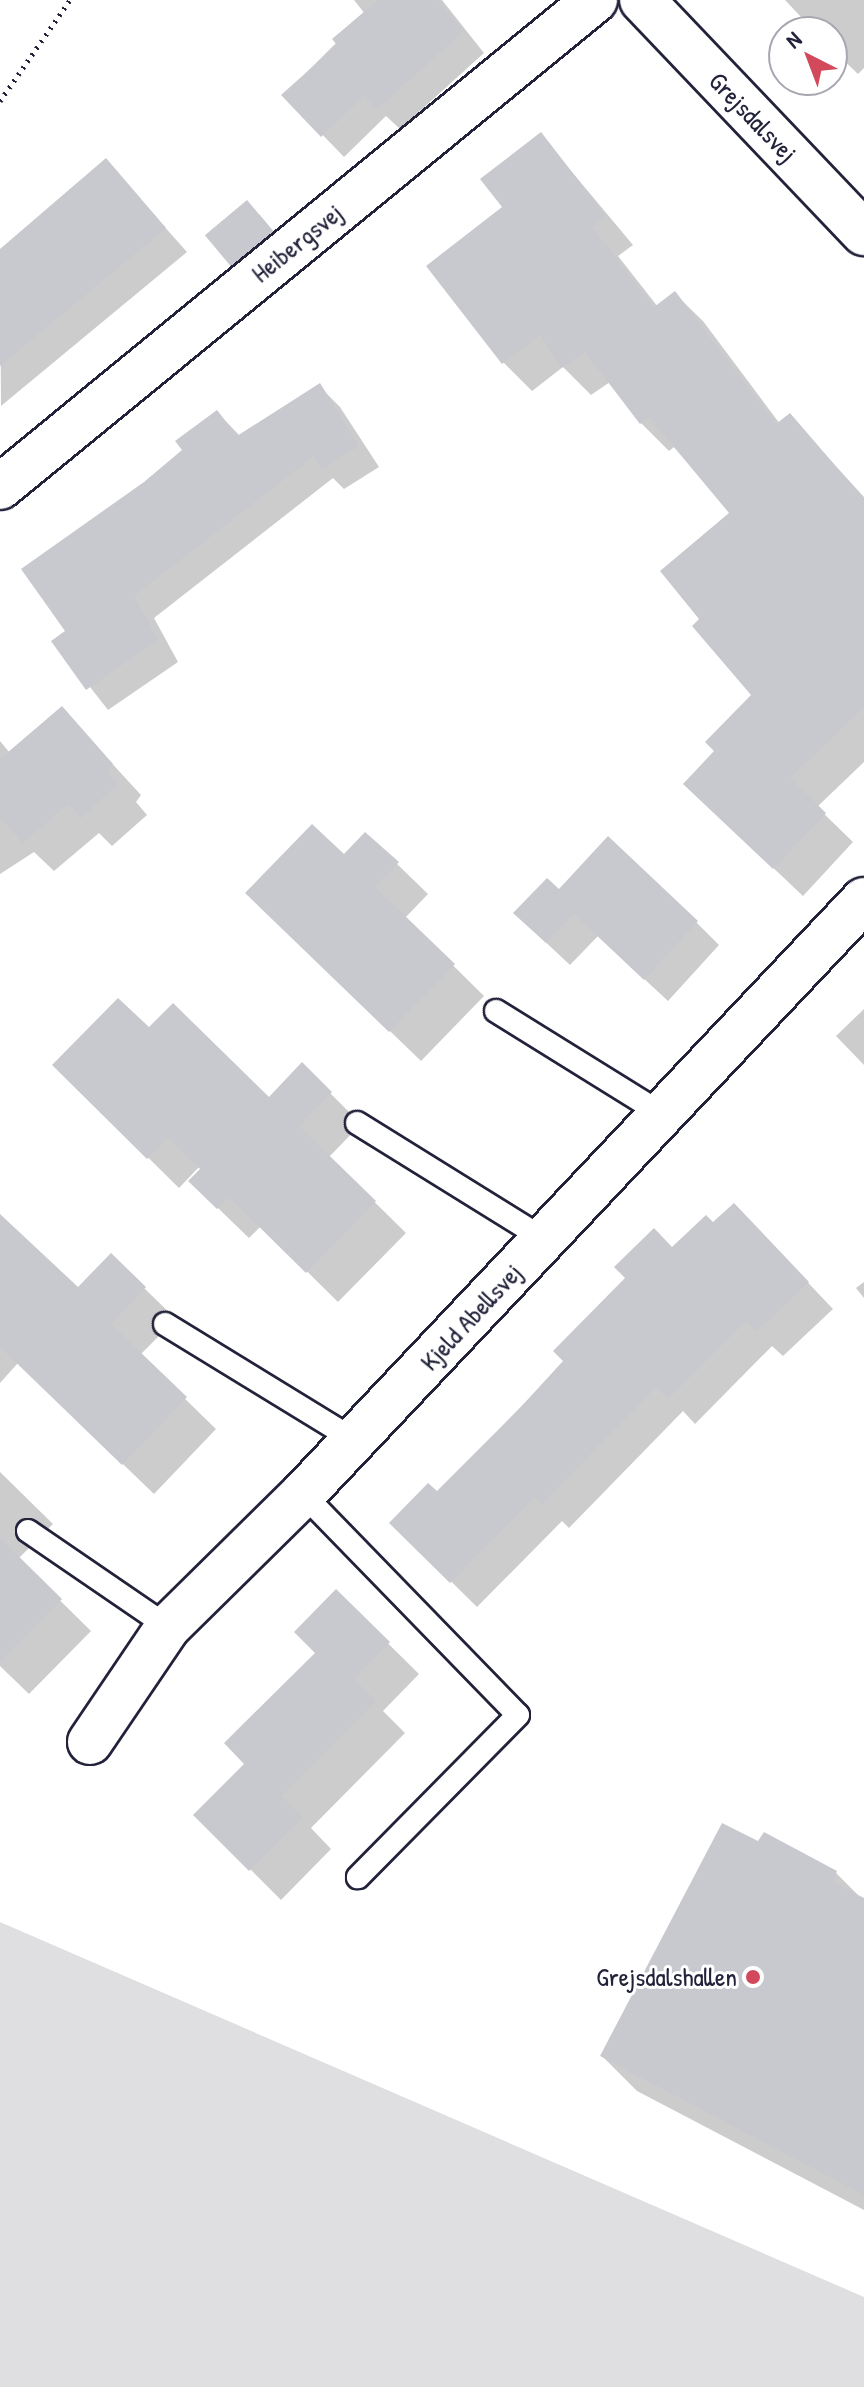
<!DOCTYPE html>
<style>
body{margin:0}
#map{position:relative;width:864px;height:2387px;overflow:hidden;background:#fff;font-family:"Patrick Hand",sans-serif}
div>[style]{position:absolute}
.green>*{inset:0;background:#dfdfe2}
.shadow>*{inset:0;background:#0003}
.building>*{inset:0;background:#c8c8cf;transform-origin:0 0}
.path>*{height:5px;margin-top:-2.5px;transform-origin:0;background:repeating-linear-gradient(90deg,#22223b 0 2px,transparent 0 8px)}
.roads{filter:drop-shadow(2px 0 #22223b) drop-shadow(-2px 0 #22223b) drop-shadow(0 2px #22223b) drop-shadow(0 -2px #22223b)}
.lane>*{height:22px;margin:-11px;padding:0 11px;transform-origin:11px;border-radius:11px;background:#fff}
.street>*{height:44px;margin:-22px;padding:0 22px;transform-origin:22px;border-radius:22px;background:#fff}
.secondary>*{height:44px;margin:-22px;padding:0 22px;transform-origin:22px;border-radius:22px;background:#fff}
.dots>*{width:22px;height:22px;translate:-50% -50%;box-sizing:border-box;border:4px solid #fff;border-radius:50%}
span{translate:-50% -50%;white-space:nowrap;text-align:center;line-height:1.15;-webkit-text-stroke:6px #fff;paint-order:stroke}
.street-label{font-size:26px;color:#22223b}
.poi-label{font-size:26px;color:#22223b}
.right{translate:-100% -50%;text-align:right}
.north{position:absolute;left:768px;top:16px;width:80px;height:80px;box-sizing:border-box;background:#fff;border:2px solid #a7a7b1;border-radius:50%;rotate:318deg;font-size:22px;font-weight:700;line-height:32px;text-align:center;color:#22223b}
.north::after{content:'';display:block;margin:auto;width:28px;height:36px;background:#d1495b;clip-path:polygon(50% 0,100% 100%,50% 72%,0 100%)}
</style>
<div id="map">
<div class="green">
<div style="clip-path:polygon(0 1922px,864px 2297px,864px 2387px,0 2387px)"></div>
</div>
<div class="shadow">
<div style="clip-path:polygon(354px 0,442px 0,484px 53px,400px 129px,386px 116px,344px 157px,284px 95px,365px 14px)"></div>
<div style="clip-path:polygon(785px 0,864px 0,864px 68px,858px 74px,832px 49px,832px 32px,815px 32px)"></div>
<div style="clip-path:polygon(541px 135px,633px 245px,618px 256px,658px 307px,674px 293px,703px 321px,780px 424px,790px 416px,864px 497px,864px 762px,817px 807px,853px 842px,803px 896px,714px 812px,717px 751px,754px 695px,702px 619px,732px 513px,674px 447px,669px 451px,641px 423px,610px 382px,591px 395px,563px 367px,532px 391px,504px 363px,504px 207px)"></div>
<div style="clip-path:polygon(106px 161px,187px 252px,1px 406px,0 252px)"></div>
<div style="clip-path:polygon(259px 214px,284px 244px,243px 277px,231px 265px)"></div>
<div style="clip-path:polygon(319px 386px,340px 407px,379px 467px,344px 489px,333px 478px,154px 618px,178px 662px,108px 710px,54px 641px,68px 632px,145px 484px,185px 450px,217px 412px,240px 436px)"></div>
<div style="clip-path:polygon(62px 709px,141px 795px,136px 802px,147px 815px,112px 846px,99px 833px,54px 871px,34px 852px,0 874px,0 741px,10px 753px)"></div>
<div style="clip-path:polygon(344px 857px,397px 864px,428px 894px,405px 918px,484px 996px,421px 1061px,278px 923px)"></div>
<div style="clip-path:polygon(559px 892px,696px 922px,719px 945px,668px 1001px,598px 936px,570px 965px,539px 936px)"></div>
<div style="clip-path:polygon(864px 1009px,864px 1065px,836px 1036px)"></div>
<div style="clip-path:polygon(149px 1030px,269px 1100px,302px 1065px,361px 1124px,329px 1157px,406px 1233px,338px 1302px,261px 1226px,249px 1238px,222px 1212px,191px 1181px,203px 1169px,200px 1166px,179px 1188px,54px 1065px)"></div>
<div style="clip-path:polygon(0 1217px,79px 1290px,111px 1256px,176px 1319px,140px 1355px,216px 1429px,154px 1494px,18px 1363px,0 1383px)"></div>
<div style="clip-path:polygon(713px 1225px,760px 1232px,833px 1309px,783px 1356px,772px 1346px,695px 1424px,683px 1411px,569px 1528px,562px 1521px,477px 1607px,392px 1523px,437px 1494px,673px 1249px)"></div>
<div style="clip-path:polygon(864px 1282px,864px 1298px,856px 1288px)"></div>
<div style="clip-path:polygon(0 1472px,53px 1524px,18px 1559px,91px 1631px,29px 1694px,0 1666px)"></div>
<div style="clip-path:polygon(336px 1592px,419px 1674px,383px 1711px,405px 1733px,311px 1828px,331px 1849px,281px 1900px,196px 1815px,247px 1764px,318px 1653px)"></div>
<div style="clip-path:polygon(759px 1844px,836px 1873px,864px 1901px,864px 2210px,637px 2091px,602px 2056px)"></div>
</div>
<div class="building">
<div style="clip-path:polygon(378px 0,438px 0,464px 31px,377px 109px,365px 95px,321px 137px,281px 95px,337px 45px,332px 39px)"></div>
<div style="clip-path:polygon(541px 132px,606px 216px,592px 227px,654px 307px,675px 291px,776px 424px,790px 413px,864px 499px,864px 707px,790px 778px,826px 813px,773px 869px,683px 784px,714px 751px,705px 742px,751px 695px,692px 626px,699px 619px,660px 571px,729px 513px,649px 417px,640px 424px,585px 352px,561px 368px,540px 335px,502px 364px,426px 266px,502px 207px,480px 179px)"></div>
<div style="clip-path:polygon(106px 158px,166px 228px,0 366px,0 249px)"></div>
<div style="left:247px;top:200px;width:40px;height:55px;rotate:50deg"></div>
<div style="clip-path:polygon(320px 383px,359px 446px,322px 469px,314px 456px,134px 596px,158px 640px,86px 690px,51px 641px,65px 631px,21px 569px,144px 482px,182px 450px,175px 441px,217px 410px,237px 436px)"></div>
<div style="clip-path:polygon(62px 706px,113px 764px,107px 771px,118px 784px,81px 818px,68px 804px,23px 843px,0 818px,0 759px)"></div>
<div style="clip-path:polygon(312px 824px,344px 854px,365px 832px,399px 862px,375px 887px,455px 964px,389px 1032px,245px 893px)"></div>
<div style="clip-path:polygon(608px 836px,698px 921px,644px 980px,574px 914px,546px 943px,513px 913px,547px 878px,559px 889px)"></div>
<div style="clip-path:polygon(118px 998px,149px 1027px,173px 1003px,269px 1097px,302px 1062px,332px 1092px,299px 1126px,376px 1201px,306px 1273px,229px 1197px,217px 1209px,188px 1181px,200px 1169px,168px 1137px,147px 1159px,52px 1065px)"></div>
<div style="clip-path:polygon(734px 1203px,809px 1282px,756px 1332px,746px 1321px,668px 1399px,656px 1387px,542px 1504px,535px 1497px,450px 1583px,389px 1523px,428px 1483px,437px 1491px,520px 1408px,563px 1361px,553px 1351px,625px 1278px,614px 1267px,654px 1228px,672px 1247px,706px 1215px,713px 1222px)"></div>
<div style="clip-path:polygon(0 1214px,78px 1287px,111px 1253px,146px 1287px,111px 1324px,187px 1397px,122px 1465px,0 1347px)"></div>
<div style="clip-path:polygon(0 1538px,62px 1599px,0 1662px)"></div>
<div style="clip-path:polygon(336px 1589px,390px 1642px,354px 1679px,376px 1701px,281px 1796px,302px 1817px,249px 1871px,193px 1815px,244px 1764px,224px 1743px,315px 1653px,294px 1632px)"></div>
<div style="clip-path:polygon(722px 1823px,758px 1841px,764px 1832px,837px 1871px,833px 1882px,864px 1898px,864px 2195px,600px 2056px)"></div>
</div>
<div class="path">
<div style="left:0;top:101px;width:123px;rotate:-55.3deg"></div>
</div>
<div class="roads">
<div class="lane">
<div style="left:496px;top:1011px;width:195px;rotate:31.8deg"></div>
<div style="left:357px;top:1123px;width:220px;rotate:31.8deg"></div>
<div style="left:165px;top:1324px;width:222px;rotate:31.5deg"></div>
<div style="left:303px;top:1494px;width:308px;rotate:45.8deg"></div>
<div style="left:518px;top:1715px;width:228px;rotate:134.6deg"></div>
<div style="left:28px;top:1531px;width:170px;rotate:34.4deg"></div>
</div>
<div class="street">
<div style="left:0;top:487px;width:769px;rotate:-39.3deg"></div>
<div style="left:90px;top:1742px;width:139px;rotate:-55.9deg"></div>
<div style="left:168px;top:1627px;width:190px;rotate:-44.6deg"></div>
<div style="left:303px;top:1494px;width:817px;rotate:-46.64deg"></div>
</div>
<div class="secondary">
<div style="left:642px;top:0;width:322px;rotate:46.4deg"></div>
</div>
</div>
<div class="dots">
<div style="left:753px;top:1977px;background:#d1495b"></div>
</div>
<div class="street-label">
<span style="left:753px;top:117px;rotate:46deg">Grejsdalsvej</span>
<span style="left:297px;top:243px;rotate:-39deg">Heibergsvej</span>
<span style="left:471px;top:1317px;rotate:-47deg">Kjeld Abellsvej</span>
</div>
<div class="poi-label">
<span class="right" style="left:737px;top:1977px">Grejsdalshallen</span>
</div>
<div class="north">N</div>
</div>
